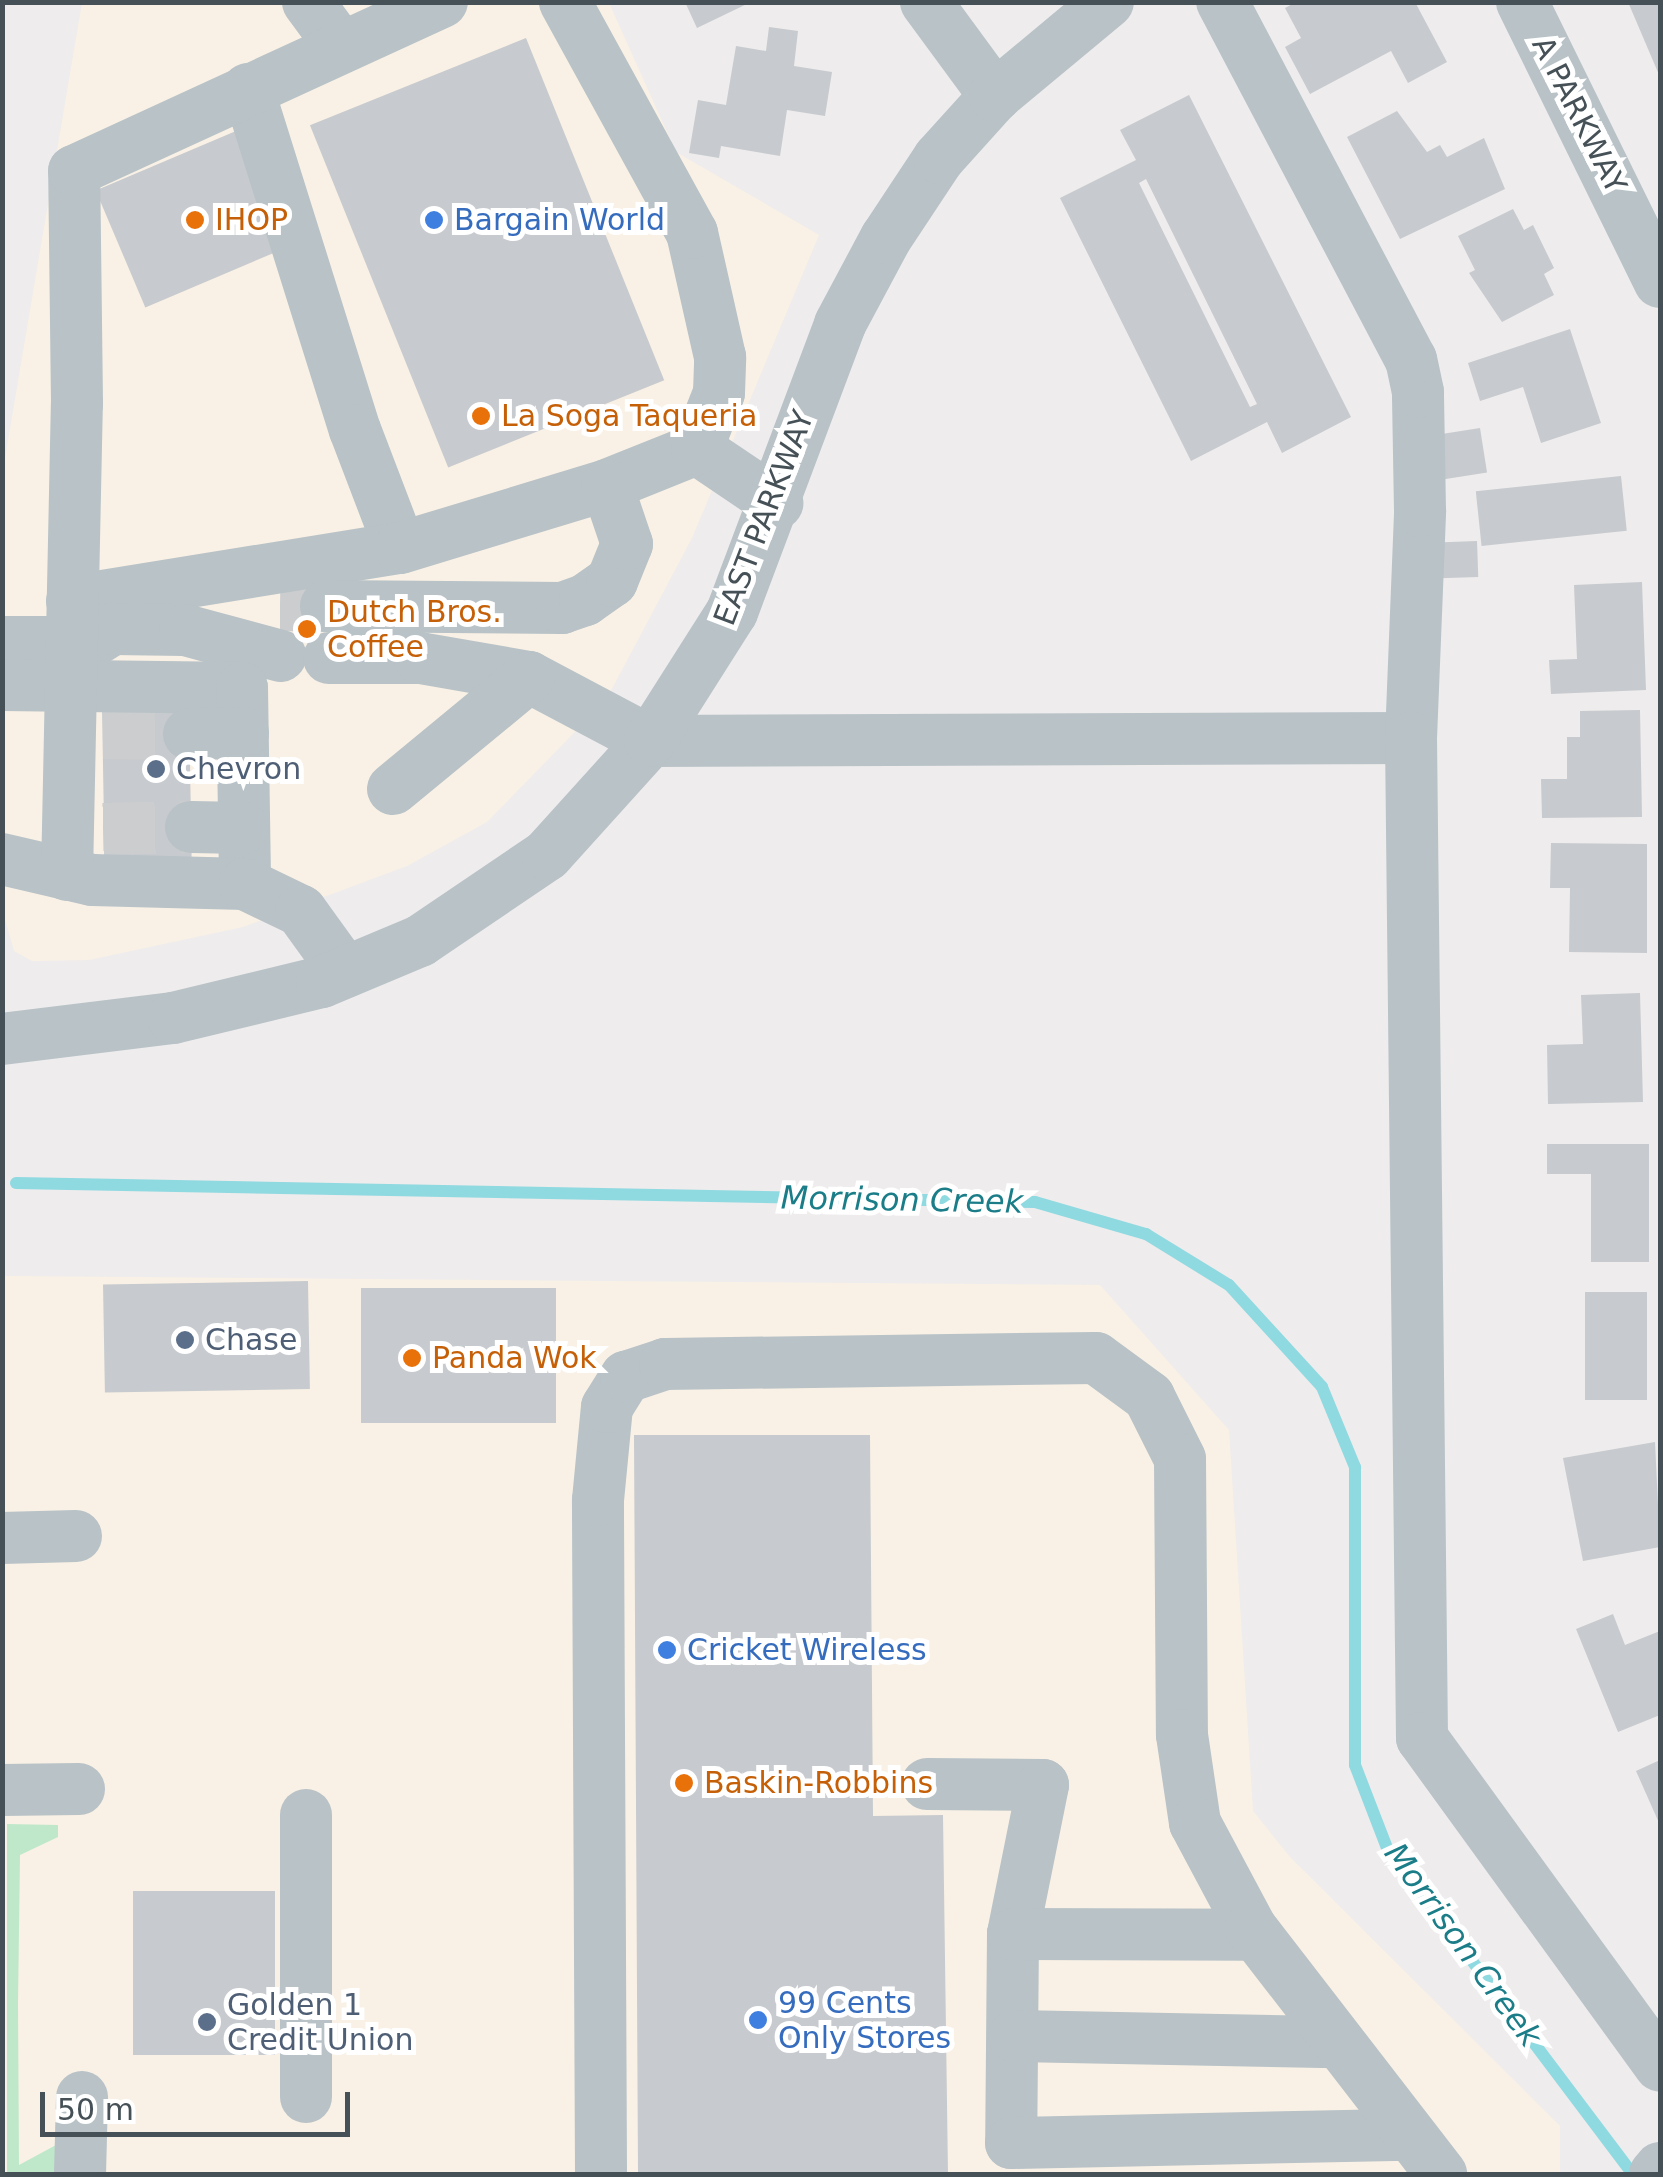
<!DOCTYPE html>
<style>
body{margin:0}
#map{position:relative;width:1663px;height:2177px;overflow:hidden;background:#eeecec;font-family:"DejaVu Sans",sans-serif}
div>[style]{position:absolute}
.commercial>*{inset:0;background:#f9f1e5}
.green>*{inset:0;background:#bee8c9}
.stream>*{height:12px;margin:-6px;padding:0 6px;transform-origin:6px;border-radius:6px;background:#8fd9e1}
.building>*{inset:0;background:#c7cace;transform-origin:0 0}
.minor-tunnel>*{height:52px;margin-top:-26px;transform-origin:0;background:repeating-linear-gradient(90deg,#cccdce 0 52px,transparent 0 78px)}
.minor>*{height:52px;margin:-26px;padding:0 26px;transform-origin:26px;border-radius:26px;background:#b8c2c7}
.dots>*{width:28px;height:28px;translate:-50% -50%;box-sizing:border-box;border:5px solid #fff;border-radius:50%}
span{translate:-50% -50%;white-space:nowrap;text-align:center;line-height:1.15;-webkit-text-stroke:10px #fff;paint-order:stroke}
.street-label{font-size:30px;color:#465157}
.food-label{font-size:30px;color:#c56008}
.left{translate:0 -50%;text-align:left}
.shop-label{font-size:30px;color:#366cbe}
.service-label{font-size:30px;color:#4e5e75}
.water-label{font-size:32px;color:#1a7d88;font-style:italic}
.frame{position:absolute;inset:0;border:5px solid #465157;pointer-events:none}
.scale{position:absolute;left:40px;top:2092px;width:310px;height:45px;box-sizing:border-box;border:5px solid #465157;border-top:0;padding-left:12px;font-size:30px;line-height:35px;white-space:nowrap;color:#465157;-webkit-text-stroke:8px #fff;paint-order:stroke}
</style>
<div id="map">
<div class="commercial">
<div style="clip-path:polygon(82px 3px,609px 3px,676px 152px,819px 235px,692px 538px,606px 700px,487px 822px,407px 866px,243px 927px,89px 960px,32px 961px,14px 951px,5px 919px,3px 470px)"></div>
<div style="clip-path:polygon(2px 1276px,1100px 1285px,1229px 1430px,1253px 1811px,1290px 1857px,1560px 2126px,1560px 2174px,5px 2174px)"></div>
</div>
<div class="green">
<div style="clip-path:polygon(7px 1824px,58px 1825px,58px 1837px,20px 1855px,18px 2003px,19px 2165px,56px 2145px,57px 2174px,7px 2174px)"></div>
</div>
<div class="stream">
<div style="left:16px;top:1183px;width:1019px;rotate:1.07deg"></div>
<div style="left:1035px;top:1202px;width:116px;rotate:16.1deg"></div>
<div style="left:1146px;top:1234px;width:97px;rotate:31.6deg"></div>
<div style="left:1229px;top:1285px;width:138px;rotate:47.6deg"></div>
<div style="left:1322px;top:1387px;width:87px;rotate:67.6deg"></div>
<div style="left:1355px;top:1467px;width:298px;rotate:90deg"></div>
<div style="left:1355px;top:1765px;width:89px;rotate:68.9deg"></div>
<div style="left:1387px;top:1848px;width:408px;rotate:53deg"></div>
</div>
<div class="building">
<div style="clip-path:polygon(685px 2px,751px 2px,697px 28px)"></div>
<div style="clip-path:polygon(1296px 2px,1415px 2px,1447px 62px,1408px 83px,1391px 51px,1310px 94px,1285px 47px,1301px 38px,1285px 8px)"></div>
<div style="clip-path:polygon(1628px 2px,1660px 2px,1660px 77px)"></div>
<div style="clip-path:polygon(769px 27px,798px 31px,794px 66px,832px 72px,825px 116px,787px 110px,780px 156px,721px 146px,719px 158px,689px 153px,698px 100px,726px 105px,736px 46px,766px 51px)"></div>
<div style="left:526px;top:38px;width:369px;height:233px;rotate:68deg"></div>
<div style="clip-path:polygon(evenodd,1189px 95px,1351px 417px,1282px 453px,1267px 422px,1191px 461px,1060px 198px,1136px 160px,1120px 130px,1189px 95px,1146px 179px,1257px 404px,1250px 407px,1139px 183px,1146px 179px)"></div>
<div style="clip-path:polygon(1397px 111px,1427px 152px,1440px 145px,1447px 157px,1484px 138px,1505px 189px,1400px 239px,1347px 137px)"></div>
<div style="left:243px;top:128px;width:127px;height:160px;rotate:67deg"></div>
<div style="clip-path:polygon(1513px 209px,1524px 230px,1533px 225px,1554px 268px,1544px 274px,1554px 295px,1502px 322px,1469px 273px,1475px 270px,1458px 236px)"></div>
<div style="clip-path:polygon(1570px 329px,1601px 423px,1541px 443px,1523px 387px,1480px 401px,1468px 363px)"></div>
<div style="left:1480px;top:428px;width:45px;height:45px;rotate:81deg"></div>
<div style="left:1621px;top:476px;width:55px;height:146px;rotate:84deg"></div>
<div style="left:1477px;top:541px;width:36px;height:47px;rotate:88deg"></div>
<div style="clip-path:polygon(1642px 582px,1646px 690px,1551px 694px,1549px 660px,1577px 659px,1574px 585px)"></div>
<div style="left:189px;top:707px;width:153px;height:87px;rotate:89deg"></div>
<div style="clip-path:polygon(1640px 710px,1642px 817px,1542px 818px,1541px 779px,1567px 779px,1567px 737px,1580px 737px,1580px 711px)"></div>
<div style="clip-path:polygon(1551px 843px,1647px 844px,1647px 953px,1569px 952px,1570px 888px,1550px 888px)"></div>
<div style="clip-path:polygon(1640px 993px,1643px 1102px,1548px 1104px,1547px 1045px,1583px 1044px,1581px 995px)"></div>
<div style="clip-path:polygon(1547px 1144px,1649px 1144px,1649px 1262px,1591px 1262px,1591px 1174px,1547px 1174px)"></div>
<div style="left:308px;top:1281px;width:108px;height:205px;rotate:89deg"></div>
<div style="left:556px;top:1288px;width:135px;height:195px;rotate:90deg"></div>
<div style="left:1585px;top:1292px;width:62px;height:108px"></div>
<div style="clip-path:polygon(634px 1435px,870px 1435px,873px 1816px,943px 1815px,948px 2174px,638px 2174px)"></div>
<div style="clip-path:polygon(1655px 1442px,1660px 1547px,1583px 1561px,1563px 1458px)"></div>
<div style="clip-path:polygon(1613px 1614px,1625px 1645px,1660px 1631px,1660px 1715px,1618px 1732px,1576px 1629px)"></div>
<div style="clip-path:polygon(1660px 1760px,1660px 1825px,1636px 1771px)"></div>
<div style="left:133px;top:1891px;width:142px;height:164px"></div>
</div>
<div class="minor-tunnel">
<div style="left:280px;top:605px;width:46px;rotate:1.2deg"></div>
<div style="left:103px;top:733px;width:86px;rotate:0.7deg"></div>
<div style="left:103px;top:829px;width:88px;rotate:-1.3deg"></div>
</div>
<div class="minor">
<div style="left:308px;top:2px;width:56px;rotate:53.7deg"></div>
<div style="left:926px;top:2px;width:117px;rotate:53.7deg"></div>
<div style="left:1522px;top:2px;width:312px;rotate:63.8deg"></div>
<div style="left:248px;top:89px;width:357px;rotate:72.6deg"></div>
<div style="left:355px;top:430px;width:126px;rotate:69.1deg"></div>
<div style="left:697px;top:449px;width:97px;rotate:34deg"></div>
<div style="left:72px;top:601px;width:332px;rotate:-9.2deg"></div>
<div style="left:400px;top:548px;width:216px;rotate:-16.9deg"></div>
<div style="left:607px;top:485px;width:97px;rotate:-21.8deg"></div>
<div style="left:697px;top:449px;width:60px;rotate:-68.6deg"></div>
<div style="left:719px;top:393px;width:36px;rotate:-88deg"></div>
<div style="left:720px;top:357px;width:127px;rotate:-102.7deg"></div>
<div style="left:692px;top:233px;width:264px;rotate:-118.8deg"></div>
<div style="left:326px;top:606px;width:236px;rotate:0.5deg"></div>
<div style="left:562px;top:608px;width:24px;rotate:-19deg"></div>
<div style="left:585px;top:600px;width:33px;rotate:-35deg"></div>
<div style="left:612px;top:581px;width:40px;rotate:-68deg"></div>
<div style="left:627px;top:544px;width:62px;rotate:-108.7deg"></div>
<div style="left:2px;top:642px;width:90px"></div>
<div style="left:92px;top:642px;width:25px;rotate:-32deg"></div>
<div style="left:113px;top:629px;width:72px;rotate:0.8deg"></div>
<div style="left:185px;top:630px;width:99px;rotate:15.2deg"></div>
<div style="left:329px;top:658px;width:91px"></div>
<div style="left:420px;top:658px;width:111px;rotate:9.9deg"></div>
<div style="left:529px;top:677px;width:137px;rotate:27.9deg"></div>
<div style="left:650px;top:741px;width:761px;rotate:-0.23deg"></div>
<div style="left:1411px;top:738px;width:227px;rotate:-87.7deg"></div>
<div style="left:1420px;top:511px;width:119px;rotate:-91deg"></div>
<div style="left:1418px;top:392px;width:33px;rotate:-102deg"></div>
<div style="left:1411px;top:360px;width:405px;rotate:-117.8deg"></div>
<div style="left:2px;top:685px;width:240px;rotate:0.7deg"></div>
<div style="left:242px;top:688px;width:196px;rotate:89.1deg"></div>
<div style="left:189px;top:734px;width:54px;rotate:-1.1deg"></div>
<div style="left:1411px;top:738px;width:1000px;rotate:89.37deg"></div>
<div style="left:1422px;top:1738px;width:405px;rotate:54deg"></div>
<div style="left:393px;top:789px;width:176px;rotate:-39.5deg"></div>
<div style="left:191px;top:827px;width:52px;rotate:1.1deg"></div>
<div style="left:2px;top:859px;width:92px;rotate:13.1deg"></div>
<div style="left:92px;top:880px;width:153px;rotate:1.5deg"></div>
<div style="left:245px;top:884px;width:62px;rotate:25.7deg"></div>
<div style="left:301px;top:911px;width:75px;rotate:54.2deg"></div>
<div style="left:67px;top:875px;width:471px;rotate:-88.8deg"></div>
<div style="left:77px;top:404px;width:233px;rotate:-90.7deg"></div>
<div style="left:74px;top:171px;width:405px;rotate:-24.7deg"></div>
<div style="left:2px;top:1039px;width:172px;rotate:-7deg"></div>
<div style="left:173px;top:1018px;width:153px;rotate:-13.6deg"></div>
<div style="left:322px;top:982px;width:106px;rotate:-22.7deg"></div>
<div style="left:420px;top:941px;width:153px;rotate:-34.1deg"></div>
<div style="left:547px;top:855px;width:154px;rotate:-47.9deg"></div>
<div style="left:650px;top:741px;width:153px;rotate:-57.6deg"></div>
<div style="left:732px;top:612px;width:308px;rotate:-69.4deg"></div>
<div style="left:840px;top:324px;width:98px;rotate:-61.9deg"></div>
<div style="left:886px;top:238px;width:96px;rotate:-56.5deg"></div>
<div style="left:939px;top:158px;width:84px;rotate:-47.9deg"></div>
<div style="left:995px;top:96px;width:147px;rotate:-39.8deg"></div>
<div style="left:2px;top:1538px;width:74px;rotate:-1.5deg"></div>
<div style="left:927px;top:1784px;width:116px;rotate:0.5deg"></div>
<div style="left:1043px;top:1785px;width:152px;rotate:101.4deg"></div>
<div style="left:1013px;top:1934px;width:209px;rotate:90.5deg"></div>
<div style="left:1011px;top:2143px;width:396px;rotate:-1.2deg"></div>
<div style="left:2px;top:1790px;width:77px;rotate:-0.7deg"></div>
<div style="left:306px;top:1815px;width:282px;rotate:90deg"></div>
<div style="left:1013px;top:1934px;width:243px;rotate:0.2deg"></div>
<div style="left:1014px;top:2036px;width:322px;rotate:1.1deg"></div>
<div style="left:80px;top:2174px;width:77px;rotate:-88.5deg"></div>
<div style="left:601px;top:2174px;width:674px;rotate:-90.26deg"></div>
<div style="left:598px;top:1500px;width:93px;rotate:-84.5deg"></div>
<div style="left:607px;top:1407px;width:36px;rotate:-58deg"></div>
<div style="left:626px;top:1377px;width:41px;rotate:-18.4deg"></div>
<div style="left:665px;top:1364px;width:431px;rotate:-0.8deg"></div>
<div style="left:1096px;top:1358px;width:66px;rotate:36.3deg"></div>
<div style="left:1149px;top:1397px;width:69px;rotate:63.4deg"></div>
<div style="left:1180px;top:1459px;width:276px;rotate:89.6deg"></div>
<div style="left:1182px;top:1735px;width:89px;rotate:81.6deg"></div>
<div style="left:1195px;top:1823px;width:119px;rotate:61.9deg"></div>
<div style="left:1251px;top:1928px;width:311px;rotate:52.3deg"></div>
<div style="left:1655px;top:2174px;width:8px;rotate:-50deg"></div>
</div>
<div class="dots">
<div style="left:195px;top:220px;background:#e8710a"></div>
<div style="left:434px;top:220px;background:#3f7fe0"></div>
<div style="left:481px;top:416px;background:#e8710a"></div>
<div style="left:307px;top:629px;background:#e8710a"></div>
<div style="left:156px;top:769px;background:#5c6f8a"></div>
<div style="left:185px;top:1340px;background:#5c6f8a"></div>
<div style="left:412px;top:1358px;background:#e8710a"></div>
<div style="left:667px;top:1650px;background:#3f7fe0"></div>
<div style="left:684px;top:1783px;background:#e8710a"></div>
<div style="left:758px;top:2020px;background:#3f7fe0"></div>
<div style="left:207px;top:2022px;background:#5c6f8a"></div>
</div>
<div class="street-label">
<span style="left:1579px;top:115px;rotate:63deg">A PARKWAY</span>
<span style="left:764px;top:518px;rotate:-69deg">EAST PARKWAY</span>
</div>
<div class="food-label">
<span class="left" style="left:215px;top:220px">IHOP</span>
<span class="left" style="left:501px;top:416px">La Soga Taqueria</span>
<span class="left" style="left:327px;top:629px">Dutch Bros.<br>Coffee</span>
<span class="left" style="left:432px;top:1358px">Panda Wok</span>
<span class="left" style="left:704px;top:1783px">Baskin-Robbins</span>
</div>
<div class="shop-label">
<span class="left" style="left:454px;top:220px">Bargain World</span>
<span class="left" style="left:687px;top:1650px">Cricket Wireless</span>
<span class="left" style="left:778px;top:2020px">99 Cents<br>Only Stores</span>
</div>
<div class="service-label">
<span class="left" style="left:176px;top:769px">Chevron</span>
<span class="left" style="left:205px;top:1340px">Chase</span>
<span class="left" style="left:227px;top:2022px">Golden 1<br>Credit Union</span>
</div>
<div class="water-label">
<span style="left:902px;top:1200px;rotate:1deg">Morrison Creek</span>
<span style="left:1463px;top:1945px;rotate:54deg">Morrison Creek</span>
</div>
<div class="frame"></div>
<div class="scale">50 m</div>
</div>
